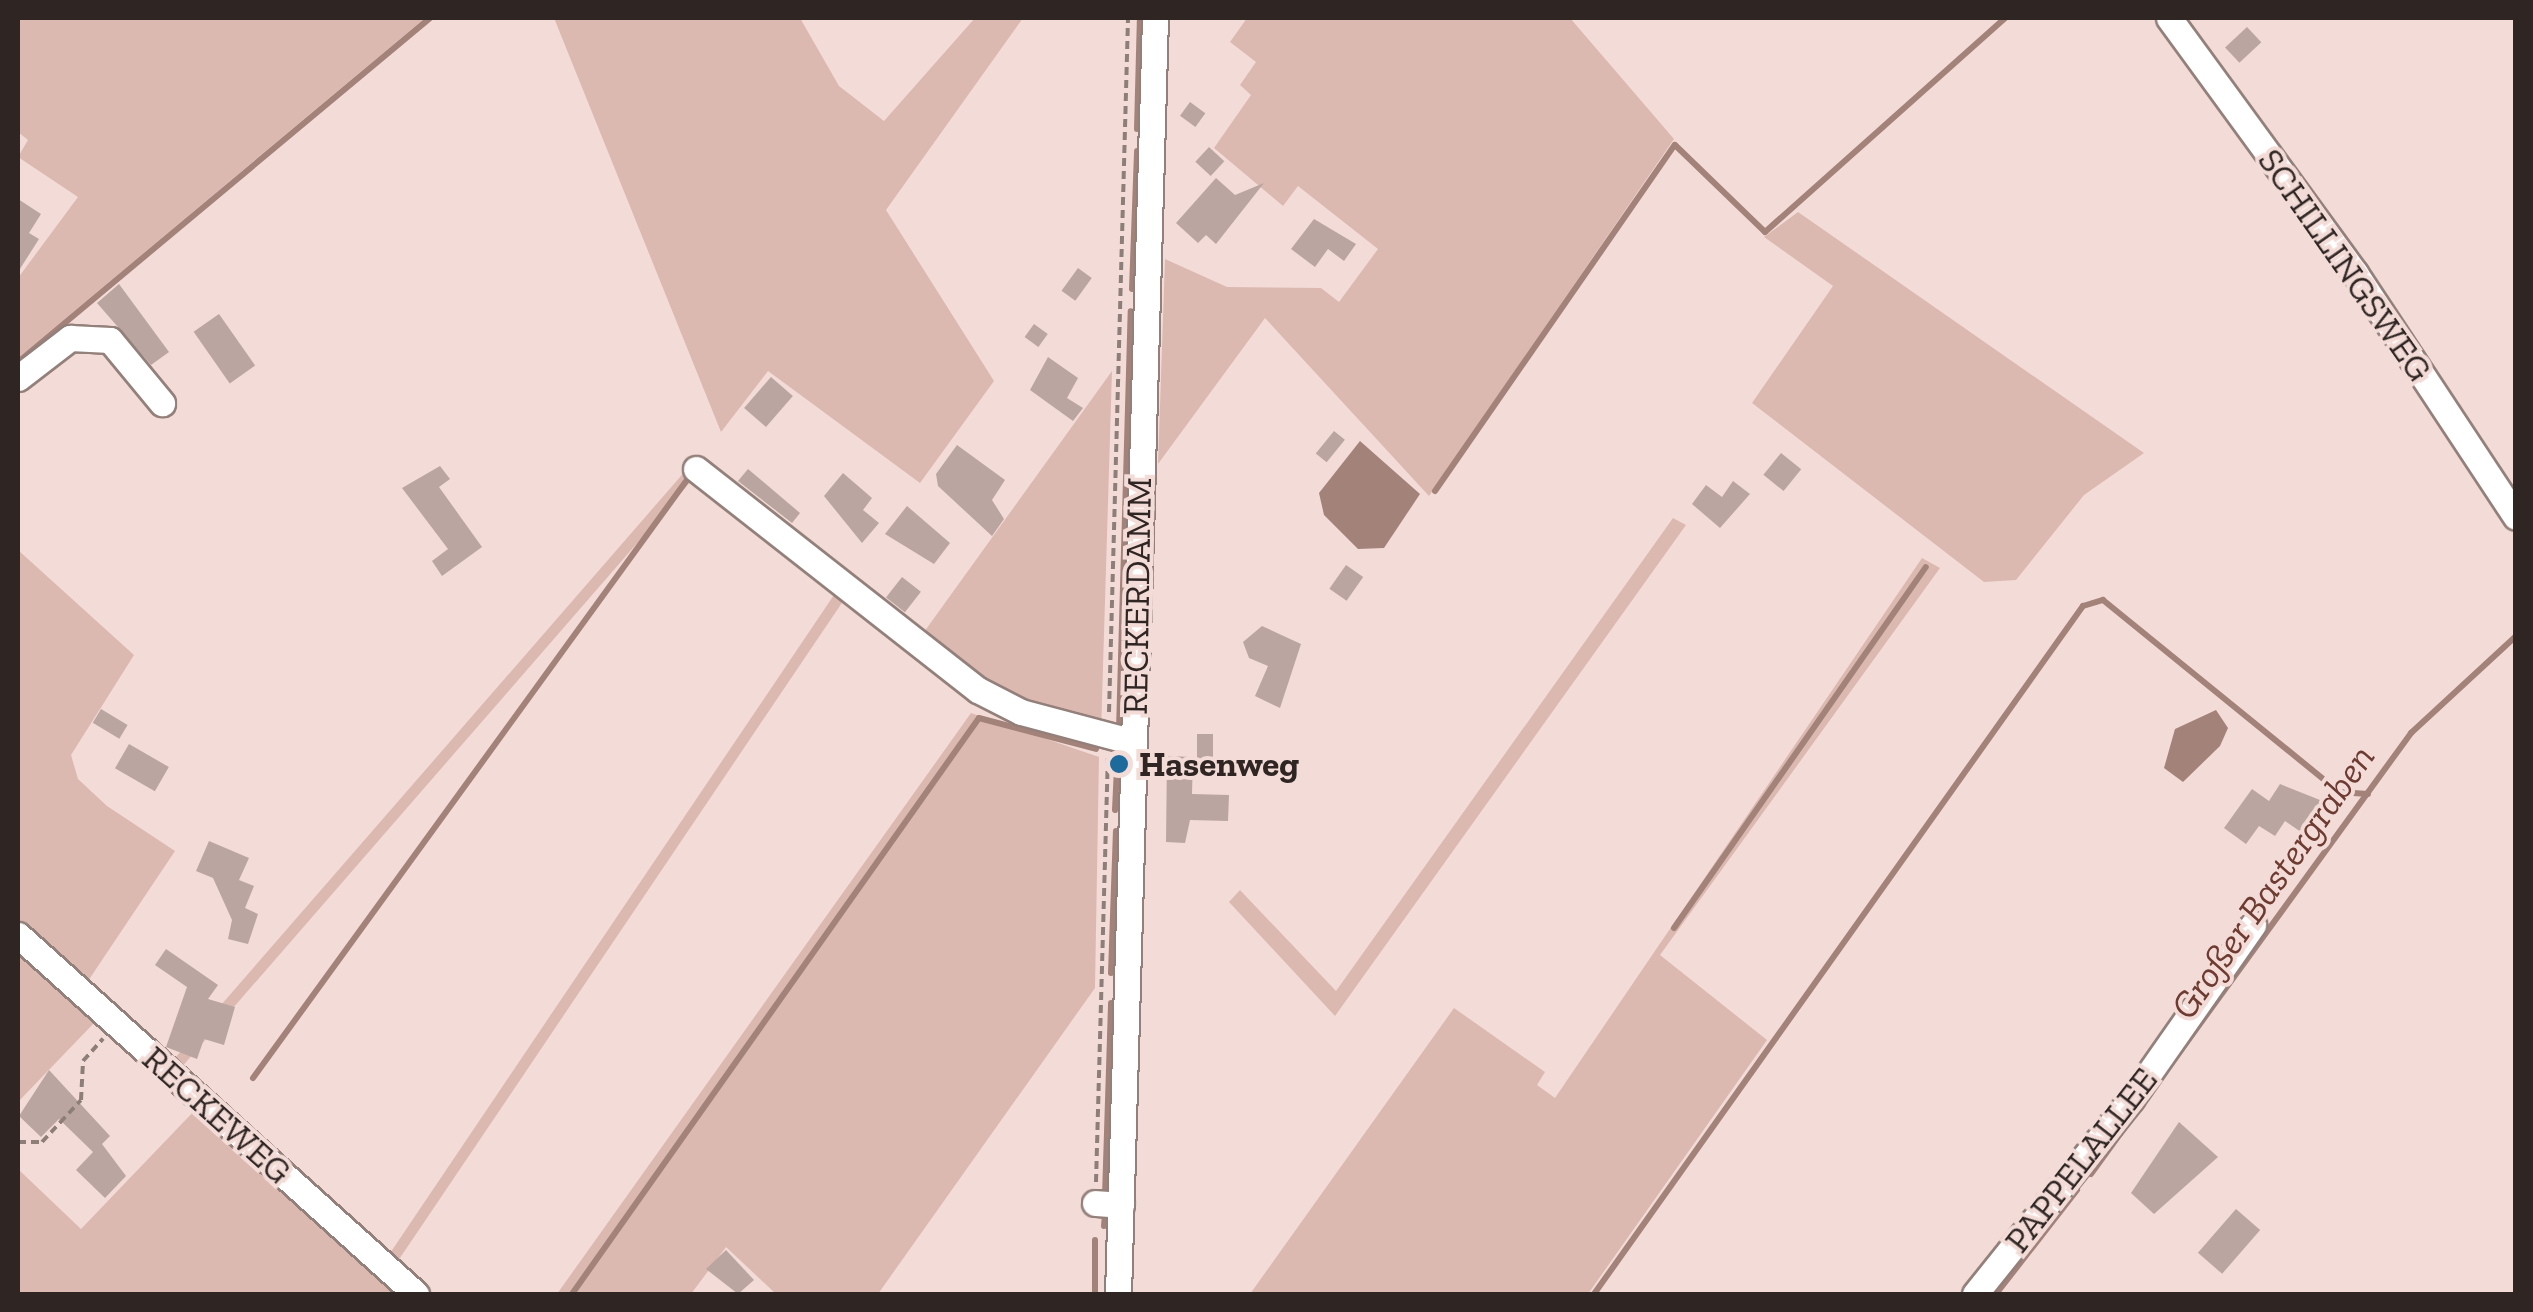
<!DOCTYPE html>
<meta charset="utf-8">
<style>
body{margin:0}
#map{position:relative;width:2533px;height:1312px;overflow:hidden;background:#f3dcd7;font-family:"Zilla Slab",serif}
div>[style]{position:absolute}
.green>*{inset:0;background:#dbb9b1;transform-origin:0 0}
.water>*{inset:0;background:#a3827a}
.stream>*{height:6px;margin:-3px;padding:0 3px;transform-origin:3px;border-radius:3px;background:#a3827a}
.building>*{inset:0;background:#baa5a0;transform-origin:0 0}
.path>*{height:4px;margin-top:-2px;transform-origin:0;background:repeating-linear-gradient(90deg,#8e7e7a 0 8px,transparent 0 13px)}
.roads{filter:drop-shadow(2px 0 #94807b) drop-shadow(-2px 0 #94807b) drop-shadow(0 2px #94807b) drop-shadow(0 -2px #94807b)}
.minor>*{height:25px;margin:-12.5px;padding:0 12.5px;transform-origin:12.5px;border-radius:12.5px;background:#fff}
.dots>*{width:28px;height:28px;translate:-50% -50%;box-sizing:border-box;border:5px solid #f3dcd7;border-radius:50%}
span{translate:-50% -50%;white-space:nowrap;text-align:center;line-height:1.15;-webkit-text-stroke:8px #f3dcd7;paint-order:stroke}
.street-label{font-size:35px;color:#2f2624}
.poi-label{font-size:35px;color:#2f2624;font-weight:700}
.left{translate:0 -50%;text-align:left}
.water-label{font-size:38px;color:#6d3b31;font-style:italic}
.frame{position:absolute;inset:0;border:20px solid #2f2624;pointer-events:none}
</style>
<div id="map">
<div class="green">
<div style="clip-path:polygon(18px 18px,425px 18px,18px 358px,18px 278px,78px 197px,18px 157px,28px 140px,18px 132px)"></div>
<div style="clip-path:polygon(554px 18px,800px 18px,839px 86px,884px 121px,975px 18px,1023px 18px,886px 210px,994px 381px,920px 483px,768px 371px,721px 432px)"></div>
<div style="clip-path:polygon(1247px 18px,1570px 18px,1674px 139px,1429px 496px,1265px 318px,1158px 464px,1165px 259px,1227px 287px,1321px 288px,1339px 302px,1378px 249px,1298px 186px,1283px 206px,1214px 148px,1251px 95px,1240px 85px,1256px 62px,1230px 42px)"></div>
<div style="clip-path:polygon(1798px 212px,2144px 453px,2084px 495px,2016px 580px,1984px 582px,1752px 403px,1833px 286px,1764px 237px)"></div>
<div style="clip-path:polygon(1112px 371px,1101px 733px,1028px 707px,919px 639px)"></div>
<div style="left:687px;top:469px;width:11px;height:789px;rotate:41deg"></div>
<div style="clip-path:polygon(1673px 518px,1686px 525px,1335px 1016px,1229px 902px,1240px 890px,1336px 991px)"></div>
<div style="clip-path:polygon(18px 550px,134px 655px,71px 755px,78px 779px,107px 806px,175px 851px,86px 984px,18px 924px)"></div>
<div style="clip-path:polygon(1922px 558px,1940px 568px,1660px 955px,1767px 1040px,1588px 1294px,1250px 1294px,1454px 1008px,1545px 1072px,1537px 1085px,1555px 1098px)"></div>
<div style="left:840px;top:586px;width:11px;height:809px;rotate:34deg"></div>
<div style="clip-path:polygon(971px 713px,1099px 757px,1095px 988px,878px 1294px,776px 1294px,726px 1247px,691px 1294px,557px 1294px)"></div>
<div style="clip-path:polygon(18px 951px,95px 1022px,18px 1102px)"></div>
<div style="clip-path:polygon(197px 1108px,404px 1294px,18px 1294px,18px 1169px,81px 1229px)"></div>
</div>
<div class="water">
<div style="clip-path:polygon(1360px 441px,1420px 494px,1384px 548px,1358px 549px,1324px 515px,1319px 493px)"></div>
<div style="clip-path:polygon(2216px 710px,2228px 728px,2220px 746px,2183px 782px,2164px 768px,2175px 729px)"></div>
</div>
<div class="stream">
<div style="left:1137px;top:129px;width:111px;rotate:-88.5deg"></div>
<div style="left:1132px;top:289px;width:138px;rotate:-87.9deg"></div>
<div style="left:18px;top:362px;width:537px;rotate:-39.86deg"></div>
<div style="left:1435px;top:491px;width:421px;rotate:-55.3deg"></div>
<div style="left:1675px;top:145px;width:125px;rotate:44deg"></div>
<div style="left:1765px;top:232px;width:322px;rotate:-41.7deg"></div>
<div style="left:1119px;top:730px;width:419px;rotate:-88.4deg"></div>
<div style="left:1115px;top:810px;width:42px;rotate:-87.3deg"></div>
<div style="left:1674px;top:928px;width:440px;rotate:-55.1deg"></div>
<div style="left:1111px;top:973px;width:142px;rotate:-88deg"></div>
<div style="left:253px;top:1078px;width:742px;rotate:-54.04deg"></div>
<div style="left:2091px;top:1174px;width:545px;rotate:-54.03deg"></div>
<div style="left:2411px;top:733px;width:143px;rotate:-42.7deg"></div>
<div style="left:1105px;top:1196px;width:193px;rotate:-88.2deg"></div>
<div style="left:1104px;top:1226px;width:11px;rotate:-85deg"></div>
<div style="left:1095px;top:1240px;width:54px;rotate:90deg"></div>
<div style="left:572px;top:1294px;width:705px;rotate:-54.76deg"></div>
<div style="left:979px;top:718px;width:121px;rotate:14.8deg"></div>
<div style="left:1594px;top:1294px;width:844px;rotate:-54.6deg"></div>
<div style="left:2083px;top:606px;width:21px;rotate:-17deg"></div>
<div style="left:2103px;top:600px;width:304px;rotate:39.1deg"></div>
<div style="left:2339px;top:792px;width:29px;rotate:4deg"></div>
<div style="left:1996px;top:1294px;width:132px;rotate:-52.1deg"></div>
</div>
<div class="building">
<div style="left:2247px;top:27px;width:21px;height:30px;rotate:47deg"></div>
<div style="left:1190px;top:102px;width:19px;height:17px;rotate:36deg"></div>
<div style="left:1209px;top:147px;width:21px;height:20px;rotate:43deg"></div>
<div style="clip-path:polygon(1216px 178px,1235px 195px,1264px 183px,1216px 244px,1206px 235px,1198px 243px,1176px 223px)"></div>
<div style="clip-path:polygon(18px 199px,41px 214px,29px 233px,39px 239px,18px 272px)"></div>
<div style="clip-path:polygon(1314px 219px,1356px 244px,1344px 261px,1328px 249px,1315px 267px,1291px 249px)"></div>
<div style="left:1078px;top:268px;width:17px;height:28px;rotate:36deg"></div>
<div style="clip-path:polygon(119px 284px,169px 352px,151px 365px,97px 303px)"></div>
<div style="left:219px;top:314px;width:63px;height:31px;rotate:55deg"></div>
<div style="left:1034px;top:324px;width:17px;height:16px;rotate:36deg"></div>
<div style="clip-path:polygon(1048px 357px,1078px 378px,1067px 398px,1083px 408px,1073px 421px,1030px 390px)"></div>
<div style="left:771px;top:377px;width:29px;height:41px;rotate:41deg"></div>
<div style="left:1334px;top:431px;width:14px;height:29px;rotate:39deg"></div>
<div style="clip-path:polygon(957px 445px,1005px 480px,992px 500px,1004px 519px,992px 536px,938px 486px,936px 474px)"></div>
<div style="left:1781px;top:453px;width:26px;height:28px;rotate:39deg"></div>
<div style="clip-path:polygon(440px 466px,450px 479px,439px 487px,482px 547px,442px 576px,432px 561px,448px 549px,402px 488px)"></div>
<div style="clip-path:polygon(748px 469px,800px 513px,792px 523px,738px 481px)"></div>
<div style="clip-path:polygon(843px 473px,872px 498px,863px 510px,879px 523px,862px 543px,824px 496px)"></div>
<div style="clip-path:polygon(1733px 481px,1750px 494px,1720px 528px,1692px 504px,1706px 485px,1722px 497px)"></div>
<div style="clip-path:polygon(907px 506px,950px 543px,934px 564px,885px 534px)"></div>
<div style="left:1346px;top:565px;width:21px;height:29px;rotate:35deg"></div>
<div style="left:902px;top:577px;width:24px;height:26px;rotate:38deg"></div>
<div style="clip-path:polygon(1262px 626px,1301px 644px,1280px 708px,1255px 696px,1268px 666px,1249px 658px,1243px 642px)"></div>
<div style="left:101px;top:709px;width:31px;height:16px;rotate:31deg"></div>
<div style="left:1197px;top:734px;width:16px;height:31px"></div>
<div style="left:129px;top:744px;width:46px;height:28px;rotate:30deg"></div>
<div style="clip-path:polygon(1167px 756px,1193px 757px,1192px 794px,1229px 795px,1228px 821px,1190px 820px,1185px 843px,1166px 842px)"></div>
<div style="clip-path:polygon(2280px 784px,2330px 804px,2307px 836px,2285px 821px,2275px 836px,2259px 826px,2246px 844px,2224px 828px,2252px 789px,2269px 801px)"></div>
<div style="clip-path:polygon(209px 841px,249px 858px,239px 880px,254px 886px,245px 908px,258px 914px,248px 944px,228px 939px,232px 920px,213px 878px,196px 871px)"></div>
<div style="clip-path:polygon(166px 949px,218px 985px,208px 999px,235px 1007px,224px 1045px,204px 1039px,197px 1059px,166px 1047px,187px 987px,155px 965px)"></div>
<div style="clip-path:polygon(49px 1070px,110px 1136px,102px 1144px,126px 1176px,105px 1198px,76px 1170px,93px 1152px,59px 1119px,41px 1137px,19px 1116px)"></div>
<div style="clip-path:polygon(2179px 1122px,2218px 1157px,2154px 1214px,2131px 1193px)"></div>
<div style="left:2236px;top:1209px;width:32px;height:58px;rotate:41deg"></div>
<div style="clip-path:polygon(726px 1250px,754px 1280px,738px 1294px,706px 1269px)"></div>
</div>
<div class="path">
<div style="left:1109px;top:712px;width:694px;rotate:-88.43deg"></div>
<div style="left:18px;top:1142px;width:24px"></div>
<div style="left:42px;top:1142px;width:57px;rotate:-47.1deg"></div>
<div style="left:81px;top:1100px;width:39px;rotate:-87deg"></div>
<div style="left:83px;top:1061px;width:30px;rotate:-48deg"></div>
<div style="left:1096px;top:1182px;width:425px;rotate:-88.4deg"></div>
</div>
<div class="roads">
<div class="minor">
<div style="left:2169px;top:18px;width:316px;rotate:53.9deg"></div>
<div style="left:2355px;top:273px;width:292px;rotate:56.6deg"></div>
<div style="left:18px;top:378px;width:66px;rotate:-37.6deg"></div>
<div style="left:70px;top:338px;width:40px;rotate:2.9deg"></div>
<div style="left:110px;top:340px;width:82px;rotate:50.5deg"></div>
<div style="left:696px;top:469px;width:358px;rotate:38.1deg"></div>
<div style="left:978px;top:690px;width:48px;rotate:27.1deg"></div>
<div style="left:1021px;top:712px;width:117px;rotate:14.9deg"></div>
<div style="left:18px;top:935px;width:536px;rotate:42.05deg"></div>
<div style="left:1095px;top:1203px;width:26px;rotate:4deg"></div>
<div style="left:1118px;top:1294px;width:1277px;rotate:-88.34deg"></div>
<div style="left:1975px;top:1294px;width:250px;rotate:-51.3deg"></div>
<div style="left:2131px;top:1099px;width:213px;rotate:-55deg"></div>
</div>
</div>
<div class="dots">
<div style="left:1119px;top:764px;background:#1d6a9c"></div>
</div>
<div class="street-label">
<span style="left:2345px;top:265px;rotate:55deg">SCHILLINGSWEG</span>
<span style="left:1137px;top:596px;rotate:-89deg">RECKERDAMM</span>
<span style="left:217px;top:1115px;rotate:42deg">RECKEWEG</span>
<span style="left:2081px;top:1160px;rotate:-52deg">PAPPELALLEE</span>
</div>
<div class="poi-label">
<span class="left" style="left:1139px;top:764px">Hasenweg</span>
</div>
<div class="water-label">
<span style="left:2273px;top:882px;rotate:-55deg">Großer Bastergraben</span>
</div>
<div class="frame"></div>
</div>
